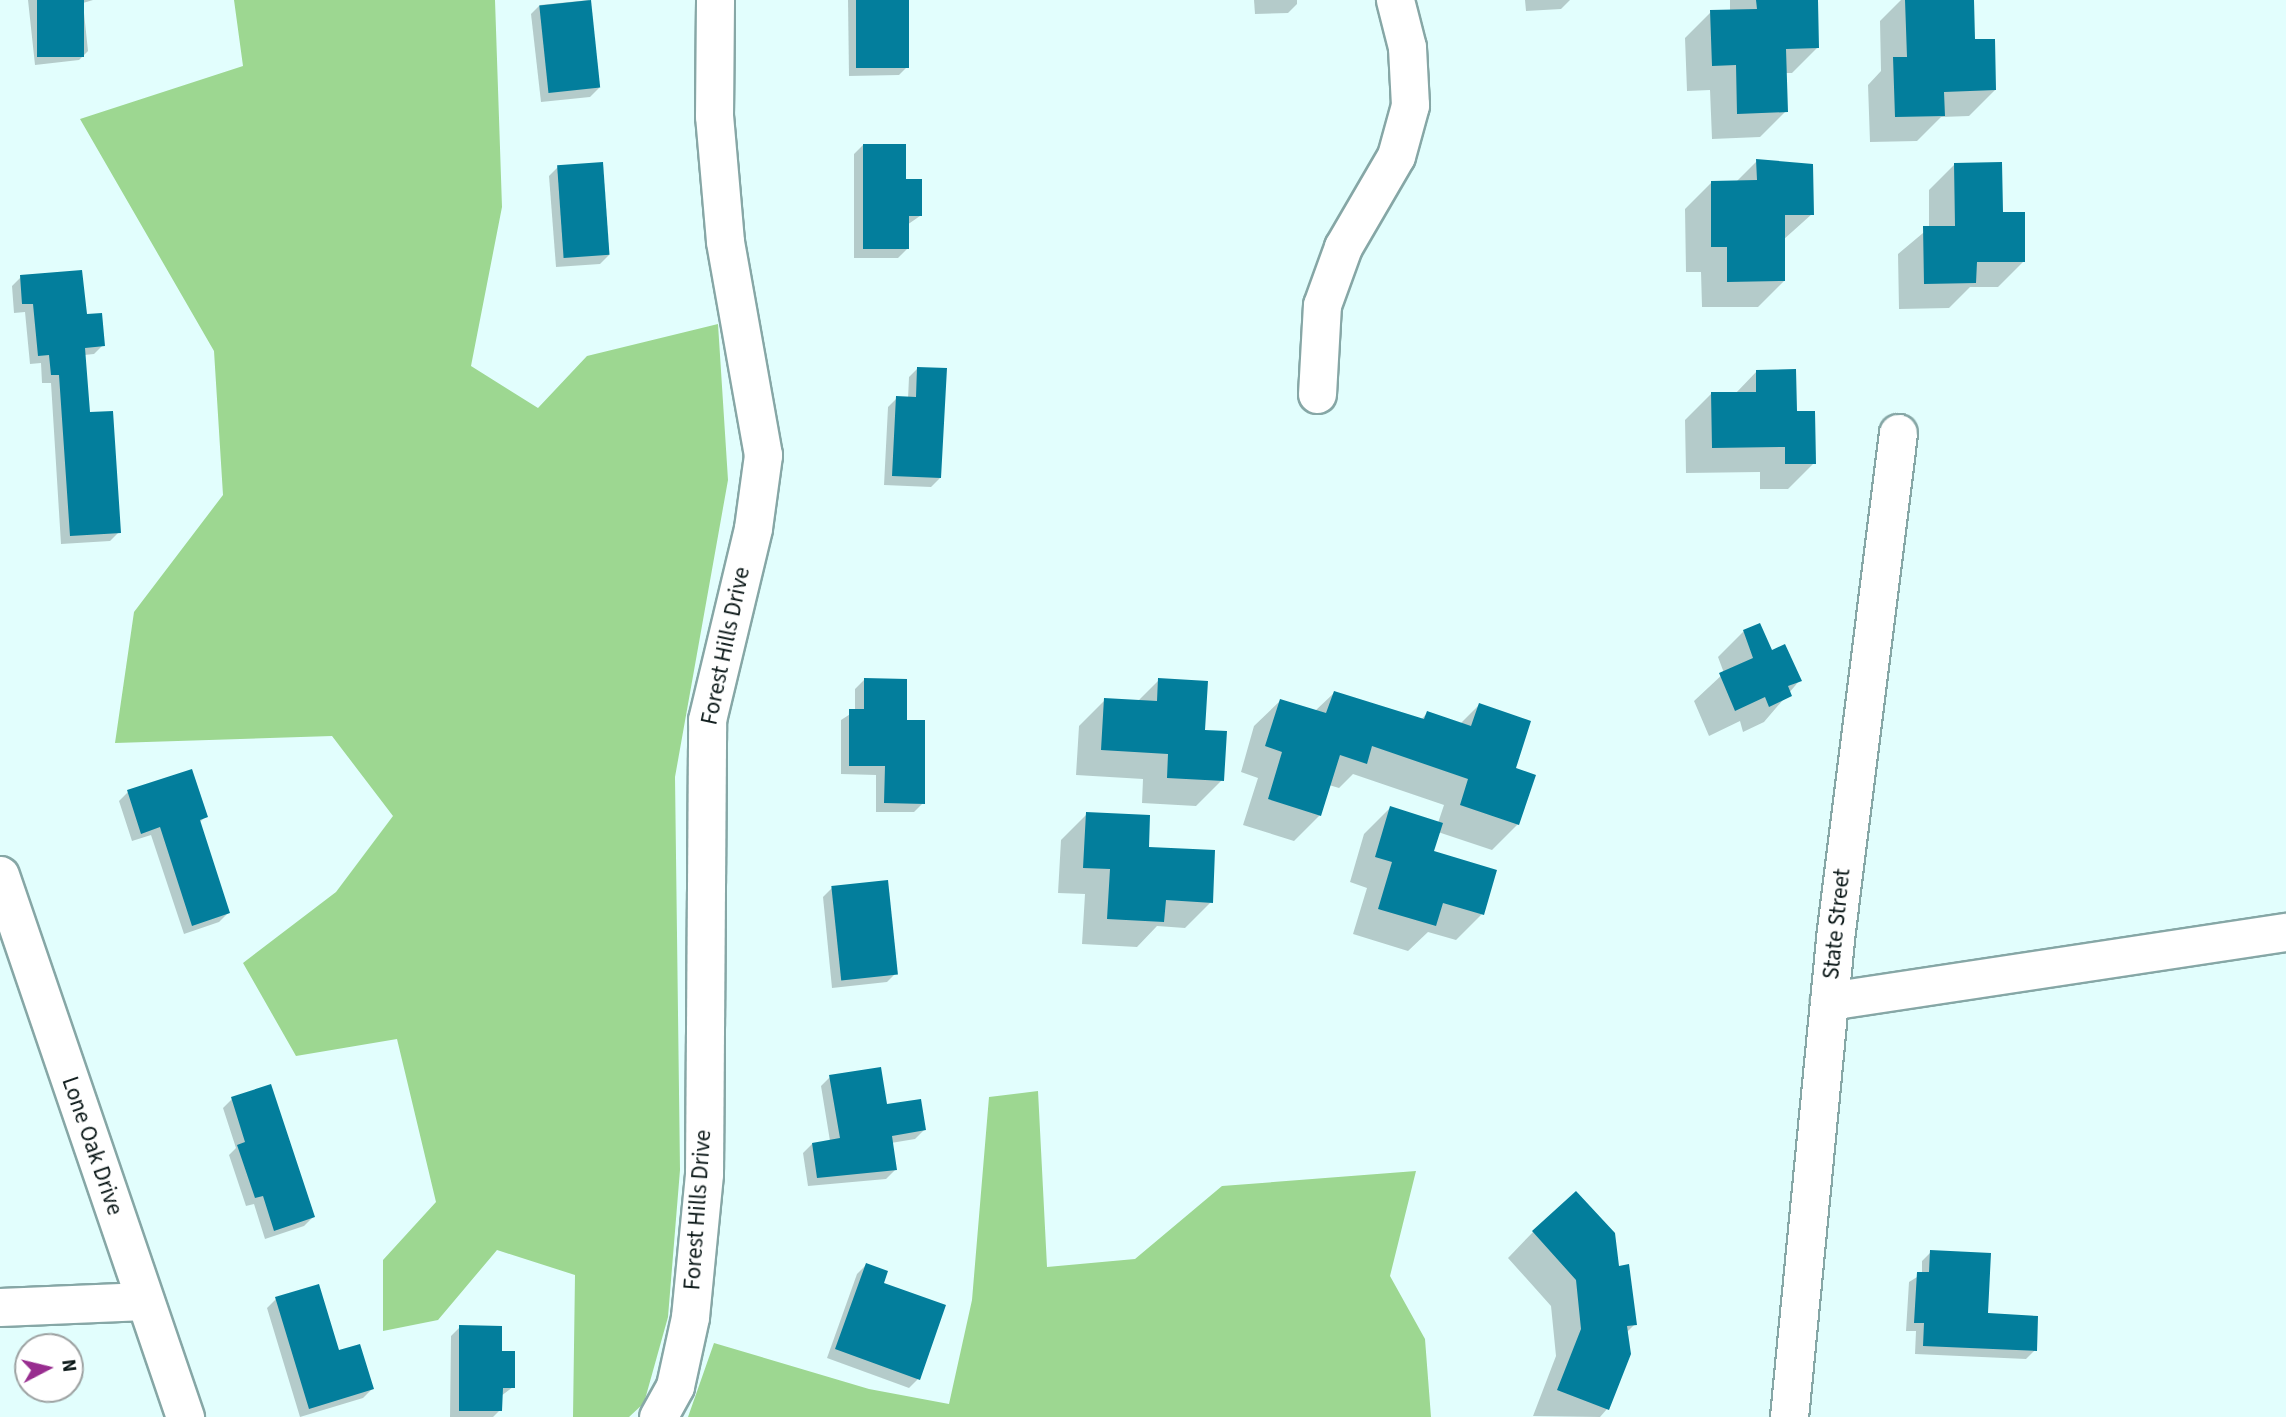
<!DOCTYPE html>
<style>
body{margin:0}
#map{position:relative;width:2286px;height:1417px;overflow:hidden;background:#e2fefd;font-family:"Source Sans 3",sans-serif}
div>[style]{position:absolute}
.green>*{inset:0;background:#9dd791}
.shadow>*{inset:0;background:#0003}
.building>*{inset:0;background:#037e9c;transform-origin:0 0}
.roads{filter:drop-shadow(2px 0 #86a7a6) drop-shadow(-2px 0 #86a7a6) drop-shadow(0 2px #86a7a6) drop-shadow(0 -2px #86a7a6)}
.minor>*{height:37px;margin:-18.5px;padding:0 18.5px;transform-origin:18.5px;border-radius:18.5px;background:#fff}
span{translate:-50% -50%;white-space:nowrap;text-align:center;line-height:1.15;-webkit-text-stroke:7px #fff;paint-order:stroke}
.street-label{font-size:23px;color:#091616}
.north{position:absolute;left:14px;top:1333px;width:70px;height:70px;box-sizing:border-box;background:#fff;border:2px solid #9da2a2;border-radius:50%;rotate:83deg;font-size:19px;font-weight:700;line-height:28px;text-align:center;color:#091616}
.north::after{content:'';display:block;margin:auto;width:24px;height:32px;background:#982d8f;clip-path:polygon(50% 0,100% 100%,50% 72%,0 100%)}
</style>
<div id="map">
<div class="green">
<div style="clip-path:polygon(234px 0,495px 0,502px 207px,471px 366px,538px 408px,587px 356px,718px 324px,728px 480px,675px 777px,680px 1170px,668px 1317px,644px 1403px,629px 1417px,573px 1417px,575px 1275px,497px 1250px,438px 1320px,383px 1331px,383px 1260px,436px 1202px,397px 1039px,296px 1056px,243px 963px,336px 892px,393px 816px,332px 736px,115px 743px,134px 612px,223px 495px,214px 351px,80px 119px,243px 66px)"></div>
<div style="clip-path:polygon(1038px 1091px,1047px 1267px,1135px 1259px,1222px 1186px,1416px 1171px,1390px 1276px,1425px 1339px,1431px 1417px,688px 1417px,714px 1343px,869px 1389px,949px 1404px,972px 1300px,989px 1097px)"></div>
</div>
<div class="shadow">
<div style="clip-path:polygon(28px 0,93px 0,83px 3px,88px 51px,79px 60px,35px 65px)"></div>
<div style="clip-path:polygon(589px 0,599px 88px,590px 97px,541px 102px,531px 14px,540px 5px)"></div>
<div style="clip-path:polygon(848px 0,907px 0,908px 66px,899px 75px,849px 76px)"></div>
<div style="clip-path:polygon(1254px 0,1297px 0,1297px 4px,1288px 13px,1255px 14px)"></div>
<div style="clip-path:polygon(1525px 0,1570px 0,1561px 9px,1526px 11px)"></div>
<div style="clip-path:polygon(1730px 0,1816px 0,1818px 47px,1792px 73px,1785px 73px,1786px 111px,1760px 137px,1712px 139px,1710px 90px,1687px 91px,1685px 38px,1711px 12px,1730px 11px)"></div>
<div style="clip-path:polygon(1901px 0,1972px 0,1973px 41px,1995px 90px,1969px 116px,1941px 117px,1917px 141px,1870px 142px,1868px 85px,1881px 71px,1880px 21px)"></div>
<div style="clip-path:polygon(863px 145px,905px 181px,920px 216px,907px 225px,907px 249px,898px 258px,854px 258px,854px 154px)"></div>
<div style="clip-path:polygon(1757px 161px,1812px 214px,1783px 240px,1784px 281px,1758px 307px,1702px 307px,1701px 272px,1686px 272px,1685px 209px,1711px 183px,1736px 182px)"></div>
<div style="clip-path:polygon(1955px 164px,2001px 213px,2024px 261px,1998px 287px,1970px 287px,1949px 308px,1899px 309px,1898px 254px,1929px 228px,1929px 190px)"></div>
<div style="clip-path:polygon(558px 167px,609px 255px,600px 264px,556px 267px,549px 176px)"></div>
<div style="clip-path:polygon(21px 277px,85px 316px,103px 345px,94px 354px,84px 355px,88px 414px,119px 532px,110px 541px,61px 544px,51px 383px,42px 383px,41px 363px,30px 364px,25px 312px,14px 313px,12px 286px)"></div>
<div style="clip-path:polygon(918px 368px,940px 478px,931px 487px,884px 485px,888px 407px,897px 398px,908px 399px,909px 377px)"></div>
<div style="clip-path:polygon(1757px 371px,1795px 412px,1814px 463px,1788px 489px,1760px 489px,1760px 472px,1686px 473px,1685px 420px,1711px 394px,1735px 394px)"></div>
<div style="clip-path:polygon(1744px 631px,1800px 680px,1764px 722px,1743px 732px,1740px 721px,1709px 736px,1694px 701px,1724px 673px,1718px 657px)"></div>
<div style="clip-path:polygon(864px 680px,905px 722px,923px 803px,914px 812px,876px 812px,876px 775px,841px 774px,841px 720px,855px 711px,855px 689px)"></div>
<div style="clip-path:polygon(1159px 680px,1203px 732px,1222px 780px,1196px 806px,1142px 803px,1143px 779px,1076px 775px,1079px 726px,1105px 700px,1137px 702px)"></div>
<div style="clip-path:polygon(1334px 693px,1421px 720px,1427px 713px,1460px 724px,1479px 705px,1514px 769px,1518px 824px,1492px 850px,1438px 832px,1432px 852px,1482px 914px,1456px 940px,1428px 932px,1408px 951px,1353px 934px,1367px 888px,1350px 882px,1364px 834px,1390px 808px,1438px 823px,1444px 805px,1353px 774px,1339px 788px,1329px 785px,1320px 815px,1294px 841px,1243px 825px,1258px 778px,1241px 772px,1254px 726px,1280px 701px,1315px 711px)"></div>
<div style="clip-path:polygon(128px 792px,206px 816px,199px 823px,228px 913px,219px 922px,184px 934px,151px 835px,132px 841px,119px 801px)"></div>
<div style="clip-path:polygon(1087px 814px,1147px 849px,1211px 902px,1185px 928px,1157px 926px,1137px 947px,1082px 944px,1085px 894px,1058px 893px,1061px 840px)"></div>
<div style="clip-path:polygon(832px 888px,896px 973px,887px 982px,832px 988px,823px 897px)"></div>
<div style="clip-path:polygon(830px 1077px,924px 1130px,915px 1139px,891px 1143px,895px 1170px,886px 1179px,808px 1186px,803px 1153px,812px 1144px,830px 1141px,821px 1086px)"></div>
<div style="clip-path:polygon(232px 1099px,313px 1217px,304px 1226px,265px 1239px,254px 1204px,246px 1206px,229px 1155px,236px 1148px,223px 1108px)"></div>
<div style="clip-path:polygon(1533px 1232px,1617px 1268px,1635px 1324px,1626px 1333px,1629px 1354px,1607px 1409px,1600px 1417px,1533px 1416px,1556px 1356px,1551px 1306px,1508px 1258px)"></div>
<div style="clip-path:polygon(1931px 1252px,1987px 1315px,2035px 1350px,2026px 1359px,1915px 1354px,1916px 1331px,1906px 1331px,1909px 1282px,1922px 1274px,1922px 1261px)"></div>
<div style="clip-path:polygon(866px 1265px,882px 1284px,918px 1379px,909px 1388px,827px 1358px,857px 1274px)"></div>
<div style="clip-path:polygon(317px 1286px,338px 1352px,372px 1389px,363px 1398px,300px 1417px,267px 1308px,276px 1299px)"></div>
<div style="clip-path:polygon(460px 1327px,500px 1353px,513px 1387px,501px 1396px,500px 1410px,493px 1417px,450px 1417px,451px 1336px)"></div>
</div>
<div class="building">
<div style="left:37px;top:0;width:47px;height:57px"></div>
<div style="left:591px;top:0;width:88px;height:52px;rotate:84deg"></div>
<div style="left:856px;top:0;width:53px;height:68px"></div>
<div style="clip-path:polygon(1756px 0,1818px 0,1819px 48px,1786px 49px,1788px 112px,1737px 114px,1736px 65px,1712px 66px,1710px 10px,1757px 9px)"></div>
<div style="clip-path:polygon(1905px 0,1974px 0,1975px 39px,1995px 39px,1996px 90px,1944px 92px,1945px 116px,1895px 117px,1893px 57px,1907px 57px)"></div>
<div style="clip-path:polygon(863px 144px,906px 144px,906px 179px,922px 179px,922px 216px,909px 216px,909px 249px,863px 249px)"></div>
<div style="clip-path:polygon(1756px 159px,1813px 164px,1814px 215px,1785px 215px,1785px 281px,1727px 282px,1727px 247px,1711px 247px,1711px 181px,1757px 180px)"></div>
<div style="left:603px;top:162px;width:93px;height:46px;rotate:86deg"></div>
<div style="clip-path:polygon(2002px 162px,2003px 212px,2025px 212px,2025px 262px,1977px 262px,1976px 283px,1924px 284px,1923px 226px,1955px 226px,1954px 163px)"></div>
<div style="clip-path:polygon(82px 270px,87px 314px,102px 313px,105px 346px,85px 348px,90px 412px,113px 411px,121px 533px,70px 536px,59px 375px,51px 375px,49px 355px,38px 356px,33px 304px,22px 304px,20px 275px)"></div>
<div style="clip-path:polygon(917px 367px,947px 368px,941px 478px,892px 476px,896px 396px,916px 397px)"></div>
<div style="clip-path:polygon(1796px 369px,1797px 411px,1815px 411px,1816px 464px,1785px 464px,1785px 447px,1712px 448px,1711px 392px,1756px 392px,1756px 370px)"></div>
<div style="clip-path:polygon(1760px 623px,1772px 650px,1785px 644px,1802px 681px,1788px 686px,1792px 696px,1769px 707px,1765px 697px,1735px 711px,1719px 673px,1753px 658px,1743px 630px)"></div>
<div style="clip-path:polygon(864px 678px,907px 679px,907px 720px,925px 720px,925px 804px,884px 803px,885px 766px,849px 766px,849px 709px,864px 709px)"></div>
<div style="clip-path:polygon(1158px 678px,1208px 681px,1205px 730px,1227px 731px,1224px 781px,1167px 778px,1168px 754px,1101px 750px,1104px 698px,1157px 701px)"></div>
<div style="clip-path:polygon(1334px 691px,1424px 719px,1427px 711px,1471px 726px,1479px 703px,1531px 721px,1516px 768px,1536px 775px,1519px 825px,1460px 805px,1468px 779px,1372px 746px,1367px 764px,1340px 755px,1321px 816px,1268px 799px,1282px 752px,1265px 746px,1280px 699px,1326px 713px)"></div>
<div style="clip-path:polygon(192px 769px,208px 817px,200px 820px,230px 913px,192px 926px,160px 827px,141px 834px,127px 790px)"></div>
<div style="clip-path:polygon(1390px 806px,1443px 823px,1434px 851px,1497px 870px,1484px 915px,1443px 903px,1436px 926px,1378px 909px,1392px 862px,1375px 857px)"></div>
<div style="clip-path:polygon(1086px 812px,1150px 815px,1149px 847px,1215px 850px,1213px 903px,1166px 900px,1164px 922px,1107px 919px,1110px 869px,1083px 868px)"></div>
<div style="left:888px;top:880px;width:95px;height:57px;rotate:84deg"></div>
<div style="clip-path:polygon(881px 1067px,887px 1104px,921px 1099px,926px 1130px,892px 1136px,897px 1170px,817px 1178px,812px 1143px,840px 1138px,829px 1075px)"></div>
<div style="clip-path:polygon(271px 1084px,315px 1217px,274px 1231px,263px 1196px,255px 1198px,237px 1145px,245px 1142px,231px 1097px)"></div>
<div style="clip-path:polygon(1576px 1191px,1615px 1233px,1619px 1266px,1629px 1264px,1637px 1325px,1627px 1326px,1631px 1354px,1609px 1410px,1557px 1390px,1581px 1329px,1576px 1280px,1532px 1231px)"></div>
<div style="clip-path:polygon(1930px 1250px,1991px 1253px,1988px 1313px,2038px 1316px,2037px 1351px,1923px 1346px,1924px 1323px,1914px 1323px,1917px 1272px,1929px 1272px)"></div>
<div style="clip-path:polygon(866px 1263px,888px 1271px,884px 1283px,946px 1305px,920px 1380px,835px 1349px)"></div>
<div style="clip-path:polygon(319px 1284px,339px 1350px,360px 1344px,374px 1389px,309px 1409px,275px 1297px)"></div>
<div style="clip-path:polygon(459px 1325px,502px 1326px,502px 1351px,515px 1351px,515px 1388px,503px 1388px,502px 1411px,459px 1411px)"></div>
</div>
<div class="roads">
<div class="minor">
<div style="left:1317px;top:394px;width:89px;rotate:-86.8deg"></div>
<div style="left:1322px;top:305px;width:62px;rotate:-70.1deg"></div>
<div style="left:1343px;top:247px;width:105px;rotate:-59.8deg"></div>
<div style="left:1396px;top:156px;width:53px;rotate:-74.6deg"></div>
<div style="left:1410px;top:105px;width:58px;rotate:-93deg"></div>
<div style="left:1407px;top:47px;width:49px;rotate:-104.3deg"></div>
<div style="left:0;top:875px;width:573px;rotate:71.15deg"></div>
<div style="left:1829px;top:1001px;width:462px;rotate:-8.6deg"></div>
<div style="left:0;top:1307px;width:145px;rotate:-2.4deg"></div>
<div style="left:658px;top:1417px;width:35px;rotate:-61deg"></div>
<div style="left:675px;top:1386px;width:71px;rotate:-77.7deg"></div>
<div style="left:690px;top:1317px;width:144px;rotate:-84.4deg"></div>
<div style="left:704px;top:1174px;width:454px;rotate:-89.6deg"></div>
<div style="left:707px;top:720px;width:197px;rotate:-76.5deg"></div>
<div style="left:753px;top:528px;width:74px;rotate:-82.2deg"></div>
<div style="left:763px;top:455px;width:217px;rotate:-100.1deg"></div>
<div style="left:725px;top:241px;width:125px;rotate:-95deg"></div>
<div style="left:714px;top:116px;width:116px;rotate:-89.5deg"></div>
<div style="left:1789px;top:1417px;width:481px;rotate:-84.5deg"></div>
<div style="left:1835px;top:938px;width:509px;rotate:-82.89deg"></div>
</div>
</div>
<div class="street-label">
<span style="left:726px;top:646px;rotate:-78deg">Forest Hills Drive</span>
<span style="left:1837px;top:924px;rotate:-84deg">State Street</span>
<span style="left:92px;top:1146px;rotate:71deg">Lone Oak Drive</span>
<span style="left:698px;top:1210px;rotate:-86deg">Forest Hills Drive</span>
</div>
<div class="north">N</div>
</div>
